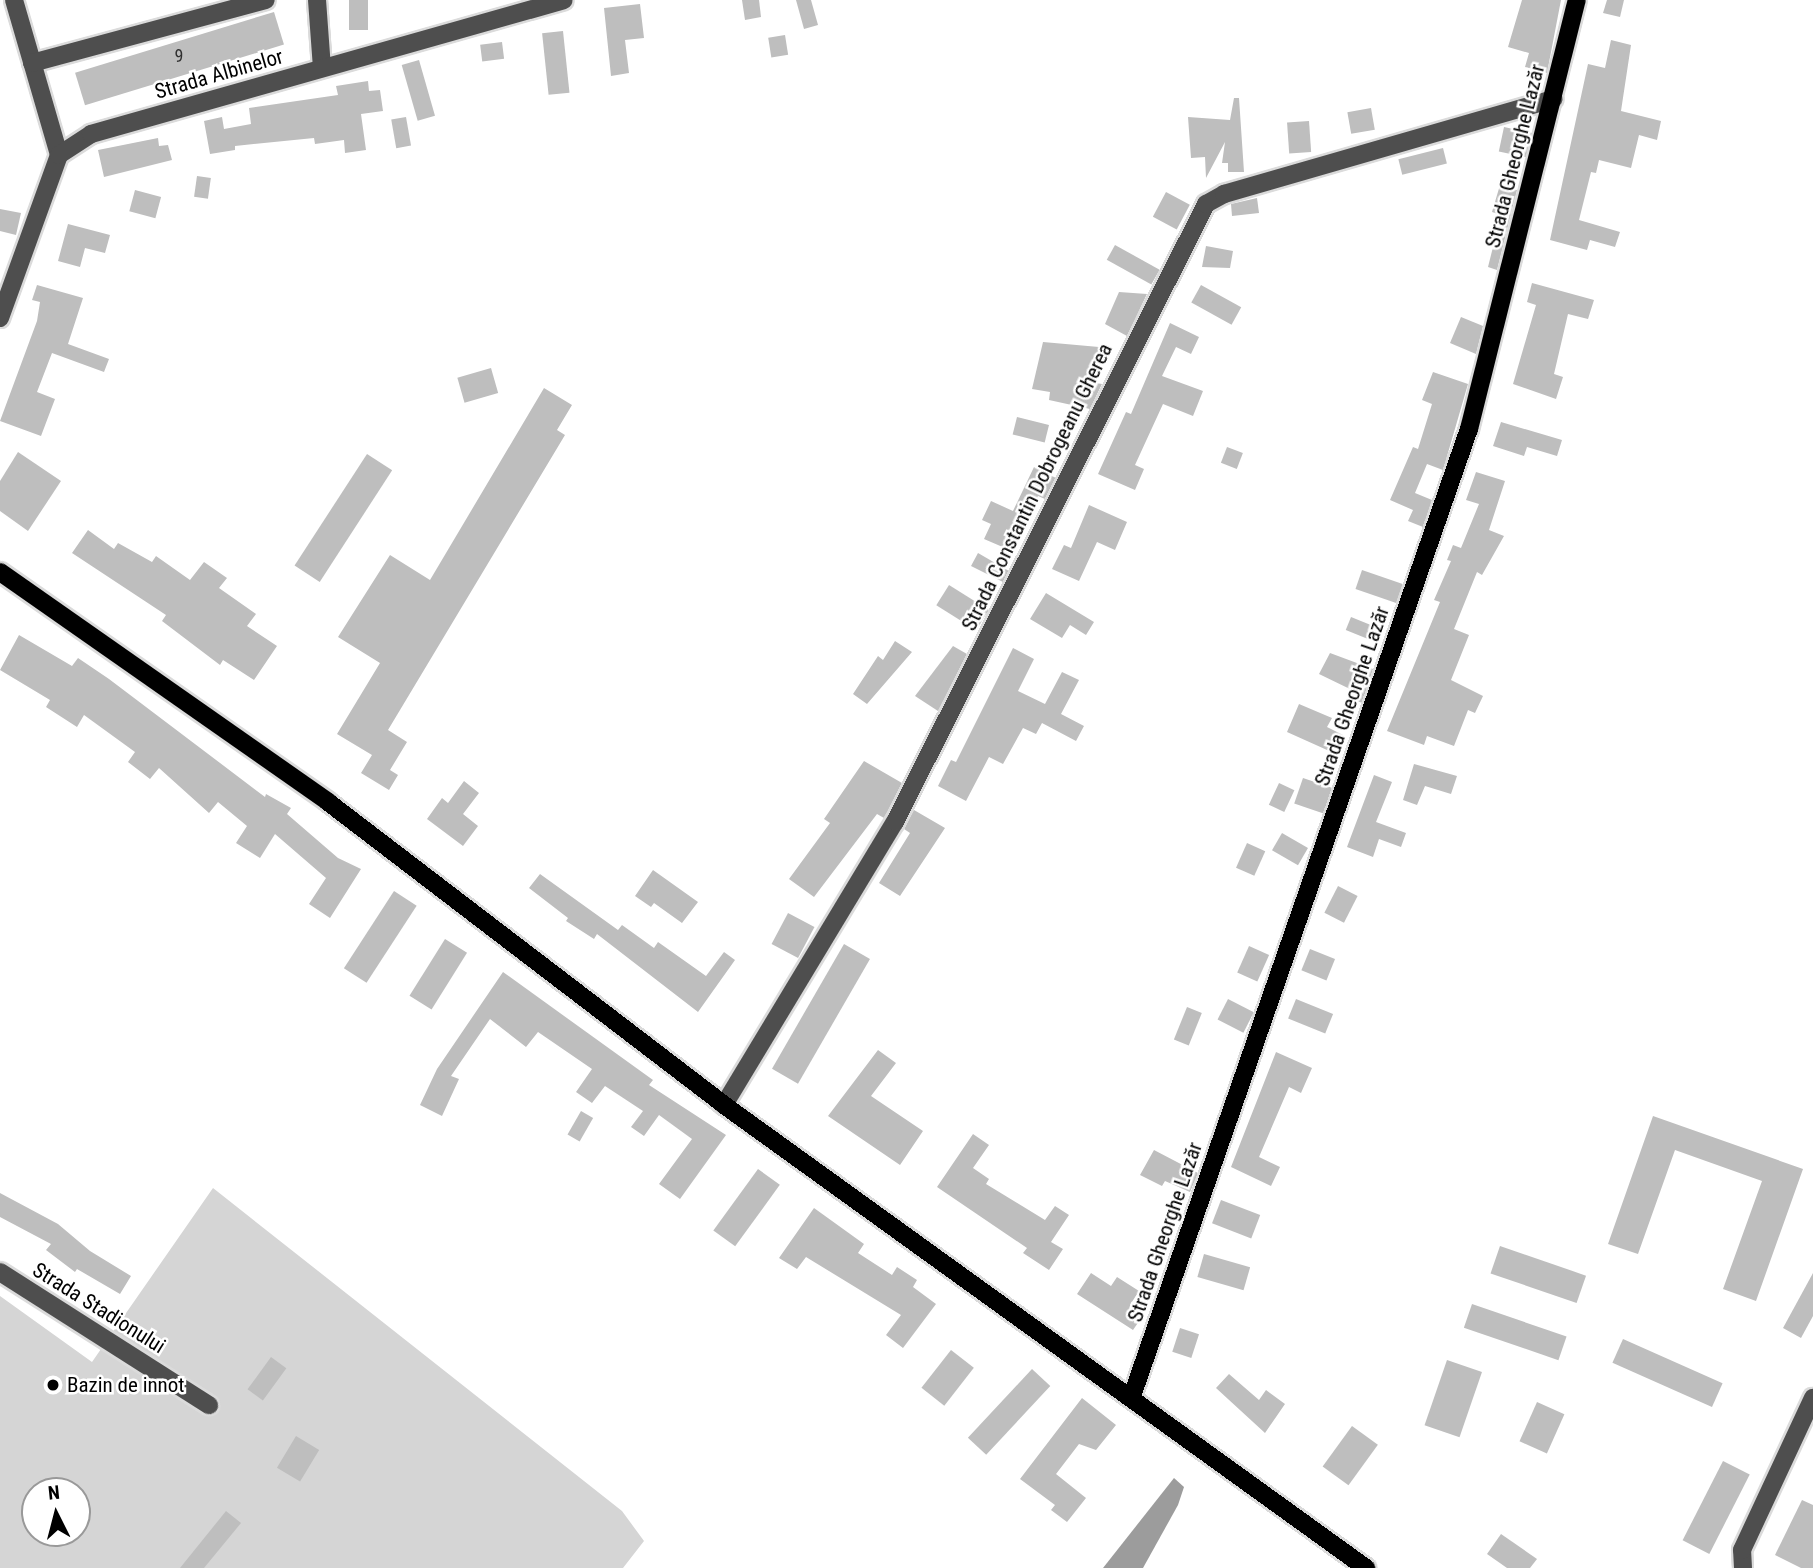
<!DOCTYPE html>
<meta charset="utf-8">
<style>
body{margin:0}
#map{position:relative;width:1813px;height:1568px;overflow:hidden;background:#fff;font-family:"Roboto Condensed",sans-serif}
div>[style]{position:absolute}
.green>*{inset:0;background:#d5d5d5}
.water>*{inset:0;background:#9c9c9c}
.building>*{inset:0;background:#bebebe;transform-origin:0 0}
.roads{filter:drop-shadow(2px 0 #dbdbdb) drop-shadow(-2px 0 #dbdbdb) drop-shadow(0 2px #dbdbdb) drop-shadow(0 -2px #dbdbdb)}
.minor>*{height:18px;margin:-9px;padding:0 9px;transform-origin:9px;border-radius:9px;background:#4e4e4e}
.major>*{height:18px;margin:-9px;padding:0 9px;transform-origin:9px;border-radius:9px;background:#000}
.dots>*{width:19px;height:19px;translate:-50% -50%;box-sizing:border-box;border:4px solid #fff;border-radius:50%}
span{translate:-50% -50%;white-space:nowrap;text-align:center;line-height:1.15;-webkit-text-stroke:5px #fff;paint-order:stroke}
.number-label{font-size:18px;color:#303030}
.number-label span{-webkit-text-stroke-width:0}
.street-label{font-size:21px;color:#000}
.poi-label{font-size:21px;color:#000}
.left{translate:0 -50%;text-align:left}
.north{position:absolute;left:21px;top:1477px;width:70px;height:70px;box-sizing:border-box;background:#fff;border:2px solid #999;border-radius:50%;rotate:354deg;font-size:19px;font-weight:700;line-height:28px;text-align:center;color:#000}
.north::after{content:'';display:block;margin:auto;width:24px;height:32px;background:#000;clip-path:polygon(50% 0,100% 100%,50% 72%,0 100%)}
</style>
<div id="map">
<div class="green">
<div style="clip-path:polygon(evenodd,213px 1188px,622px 1511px,644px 1541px,623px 1568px,0 1568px,0 1296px,92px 1362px,213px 1188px,35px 1491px,77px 1491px,77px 1533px,35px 1533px,35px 1491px)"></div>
</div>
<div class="water">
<div style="clip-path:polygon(1174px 1478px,1184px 1487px,1178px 1505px,1143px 1568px,1103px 1568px)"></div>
</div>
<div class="building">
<div style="left:349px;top:0;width:19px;height:30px"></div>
<div style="clip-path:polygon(742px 0,759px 0,761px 17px,745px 20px)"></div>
<div style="clip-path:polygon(796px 0,811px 0,818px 25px,804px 29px)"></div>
<div style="clip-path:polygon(1522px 0,1561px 0,1547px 73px,1525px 67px,1529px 53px,1508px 47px)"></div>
<div style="clip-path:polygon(1607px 0,1624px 0,1620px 17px,1603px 13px)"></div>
<div style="clip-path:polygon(640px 4px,644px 38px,625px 40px,629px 73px,611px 76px,604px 8px)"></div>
<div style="left:274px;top:12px;width:34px;height:208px;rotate:73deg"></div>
<div style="left:563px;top:31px;width:62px;height:21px;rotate:84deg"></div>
<div style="left:785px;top:35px;width:20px;height:17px;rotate:81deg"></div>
<div style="clip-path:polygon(1611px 40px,1631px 45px,1621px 111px,1661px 121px,1657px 140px,1639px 135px,1631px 168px,1599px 160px,1596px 173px,1591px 172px,1579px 220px,1620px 232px,1615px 247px,1590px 240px,1587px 250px,1550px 240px,1588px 64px,1605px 68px)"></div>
<div style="left:502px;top:42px;width:17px;height:22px;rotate:83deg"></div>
<div style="left:419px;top:60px;width:58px;height:18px;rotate:74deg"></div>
<div style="clip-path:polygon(368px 81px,369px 91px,380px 90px,383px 111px,361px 114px,366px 150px,345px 153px,344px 140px,315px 144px,314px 138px,235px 146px,235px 150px,210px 154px,204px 121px,222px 117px,224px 129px,251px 124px,249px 108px,338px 95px,336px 86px)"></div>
<div style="clip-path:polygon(1234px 98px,1239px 98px,1244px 172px,1228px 172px,1228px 163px,1222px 163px,1225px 142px,1206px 178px,1205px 157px,1191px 158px,1188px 117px,1230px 120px)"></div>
<div style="left:1371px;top:108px;width:22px;height:24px;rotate:80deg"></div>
<div style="left:406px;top:117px;width:29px;height:15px;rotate:80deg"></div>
<div style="left:1309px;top:121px;width:31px;height:22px;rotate:86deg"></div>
<div style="left:1504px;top:127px;width:29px;height:25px;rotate:12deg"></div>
<div style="clip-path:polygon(158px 138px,159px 146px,168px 145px,172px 160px,104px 177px,98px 150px)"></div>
<div style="left:1443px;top:148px;width:16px;height:46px;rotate:76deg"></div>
<div style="left:197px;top:176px;width:14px;height:21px;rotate:8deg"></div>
<div style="clip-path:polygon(1500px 185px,1517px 190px,1497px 270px,1488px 267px,1501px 215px,1492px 212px)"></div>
<div style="left:135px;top:190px;width:27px;height:22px;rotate:15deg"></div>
<div style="left:1166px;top:192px;width:27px;height:28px;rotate:28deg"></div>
<div style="clip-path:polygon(1257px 198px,1259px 213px,1232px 216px,1231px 204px)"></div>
<div style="clip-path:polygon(0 209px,21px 213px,16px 235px,0 231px)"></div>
<div style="clip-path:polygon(68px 224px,110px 235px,105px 253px,85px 248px,80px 267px,58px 261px)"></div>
<div style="left:1115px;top:245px;width:51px;height:17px;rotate:29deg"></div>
<div style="clip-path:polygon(1206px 246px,1233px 251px,1230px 268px,1202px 267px)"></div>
<div style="clip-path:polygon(1532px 283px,1594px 300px,1588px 319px,1568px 314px,1554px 374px,1563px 377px,1556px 399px,1513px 384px,1536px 305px,1527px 302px)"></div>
<div style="clip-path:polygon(37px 285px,83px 298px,68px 344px,109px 359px,104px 372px,52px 353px,37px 392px,55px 399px,41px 436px,0 421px,37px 321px,40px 302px,32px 300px)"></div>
<div style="left:1201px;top:285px;width:46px;height:20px;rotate:29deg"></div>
<div style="clip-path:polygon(1119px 292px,1147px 294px,1127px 336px,1105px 324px)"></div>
<div style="clip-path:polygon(1461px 317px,1483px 326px,1476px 354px,1450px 343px)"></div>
<div style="clip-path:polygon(1170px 323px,1199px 337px,1191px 354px,1176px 347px,1162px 376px,1203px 391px,1193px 416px,1163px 404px,1135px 465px,1144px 469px,1135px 490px,1098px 474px,1126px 412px,1131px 414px)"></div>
<div style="clip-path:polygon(1043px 342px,1099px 347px,1096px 383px,1102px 384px,1090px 409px,1049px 400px,1050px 392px,1032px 389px)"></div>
<div style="left:491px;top:368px;width:26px;height:35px;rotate:74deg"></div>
<div style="clip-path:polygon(1433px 372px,1468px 384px,1443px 470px,1427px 464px,1415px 493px,1432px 500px,1423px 527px,1408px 521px,1413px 510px,1390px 500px,1413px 447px,1418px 449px,1432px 404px,1422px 400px)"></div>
<div style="clip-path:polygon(544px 388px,572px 405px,557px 430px,565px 435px,388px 730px,407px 742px,390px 770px,398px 775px,389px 790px,361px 773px,372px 755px,337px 734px,380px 663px,338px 637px,390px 555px,430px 580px)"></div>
<div style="left:1017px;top:417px;width:33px;height:18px;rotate:14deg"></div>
<div style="clip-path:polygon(1501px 422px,1562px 440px,1557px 456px,1527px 447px,1524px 456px,1493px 446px)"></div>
<div style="left:1227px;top:447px;width:17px;height:17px;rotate:21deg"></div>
<div style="clip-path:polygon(18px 452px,61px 481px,28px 531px,0 511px,0 481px)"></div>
<div style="left:367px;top:454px;width:30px;height:133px;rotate:33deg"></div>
<div style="clip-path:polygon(1034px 467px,1056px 478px,1045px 499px,1038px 496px,1012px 551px,984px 539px,991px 524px,982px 520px,991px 501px,1013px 511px)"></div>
<div style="clip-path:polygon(1476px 472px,1505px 481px,1489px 530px,1504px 536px,1482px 575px,1477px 572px,1454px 629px,1469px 635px,1451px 680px,1483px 696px,1475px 713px,1468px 710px,1454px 746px,1427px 736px,1424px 745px,1387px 731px,1440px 602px,1434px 600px,1451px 561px,1447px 560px,1453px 545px,1461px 548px,1479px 504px,1466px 500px)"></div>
<div style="clip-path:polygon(1089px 505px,1127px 522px,1115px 550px,1097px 542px,1079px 581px,1052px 569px,1064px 545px,1071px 548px)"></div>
<div style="clip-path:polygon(88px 530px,114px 549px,118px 543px,152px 562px,156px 556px,190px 580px,204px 562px,227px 578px,219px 588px,256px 614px,247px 626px,277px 646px,254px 680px,223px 660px,220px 665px,162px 621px,166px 615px,72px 553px)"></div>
<div style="clip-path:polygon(978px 553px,1009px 571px,1003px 582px,971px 566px)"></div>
<div style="left:1362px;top:570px;width:43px;height:20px;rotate:19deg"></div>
<div style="left:949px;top:585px;width:47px;height:24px;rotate:32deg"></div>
<div style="clip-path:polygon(1046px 593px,1094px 622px,1086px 635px,1070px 625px,1062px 638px,1030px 619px)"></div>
<div style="left:1351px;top:617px;width:32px;height:14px;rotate:22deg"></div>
<div style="clip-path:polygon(19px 635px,72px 666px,78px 658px,109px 679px,265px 797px,266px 794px,291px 808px,287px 814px,338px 858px,361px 869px,330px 918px,309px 904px,326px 878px,275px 834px,260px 858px,236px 843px,247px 826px,218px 802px,209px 813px,159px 768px,150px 779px,128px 762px,135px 752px,84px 715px,77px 727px,46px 707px,50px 700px,0 670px)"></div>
<div style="clip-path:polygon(895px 641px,912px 652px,867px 704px,853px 694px,878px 656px,883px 660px)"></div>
<div style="clip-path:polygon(953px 646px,967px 654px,938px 711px,915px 696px)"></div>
<div style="clip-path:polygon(1013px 648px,1034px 659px,1018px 691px,1045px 704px,1062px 672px,1079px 680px,1061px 714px,1084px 726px,1076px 741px,1042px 723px,1036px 734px,1023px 728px,1003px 764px,989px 757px,966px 801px,938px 786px,951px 760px,956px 762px)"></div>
<div style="clip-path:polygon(1330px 653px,1373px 669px,1362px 703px,1348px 697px,1352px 690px,1319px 674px)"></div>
<div style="clip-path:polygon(1299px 704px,1332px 718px,1327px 727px,1343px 735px,1336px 754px,1287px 732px)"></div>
<div style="clip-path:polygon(864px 761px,902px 783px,884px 818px,877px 814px,814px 897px,789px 879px,830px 823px,824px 819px)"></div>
<div style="clip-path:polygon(1414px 764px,1457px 776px,1451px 794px,1425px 786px,1417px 805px,1403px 800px)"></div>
<div style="clip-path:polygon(1374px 775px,1392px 782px,1376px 822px,1406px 833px,1401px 847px,1379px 839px,1373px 857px,1347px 847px)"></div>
<div style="left:1303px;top:778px;width:31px;height:27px;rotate:19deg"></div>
<div style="clip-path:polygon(464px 781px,479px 793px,463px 814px,478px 826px,463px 846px,427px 819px,442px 798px,448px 803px)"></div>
<div style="left:1279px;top:783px;width:17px;height:24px;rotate:25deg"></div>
<div style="clip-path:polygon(914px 810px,945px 828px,900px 896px,879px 883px,910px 833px,904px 829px)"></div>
<div style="left:1282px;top:833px;width:30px;height:20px;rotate:30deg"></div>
<div style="left:1247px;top:843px;width:20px;height:27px;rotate:24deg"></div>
<div style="clip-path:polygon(653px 870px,698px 902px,682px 923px,654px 903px,651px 907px,635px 896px)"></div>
<div style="clip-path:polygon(540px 874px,618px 930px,622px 925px,654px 948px,658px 942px,706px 976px,724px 952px,735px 960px,698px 1012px,597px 934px,594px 939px,566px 921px,568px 918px,529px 888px)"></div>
<div style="left:1338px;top:886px;width:22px;height:30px;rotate:27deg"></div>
<div style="left:394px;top:891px;width:27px;height:92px;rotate:33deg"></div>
<div style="left:788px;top:913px;width:30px;height:35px;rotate:28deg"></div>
<div style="left:445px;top:939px;width:26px;height:67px;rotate:32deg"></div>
<div style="left:844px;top:944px;width:30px;height:144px;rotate:30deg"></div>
<div style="left:1249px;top:946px;width:22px;height:29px;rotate:24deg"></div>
<div style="left:1310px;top:949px;width:27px;height:23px;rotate:22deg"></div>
<div style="clip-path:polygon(503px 972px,653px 1080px,649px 1085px,726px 1135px,680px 1199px,659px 1184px,692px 1139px,659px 1115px,644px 1136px,631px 1127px,643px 1111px,605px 1086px,592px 1103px,576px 1092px,592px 1069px,538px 1032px,526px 1047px,490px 1019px,451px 1076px,459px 1079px,442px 1116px,420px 1105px,437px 1069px)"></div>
<div style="left:1228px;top:999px;width:29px;height:23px;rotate:27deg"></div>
<div style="left:1296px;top:999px;width:40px;height:21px;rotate:22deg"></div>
<div style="left:1187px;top:1007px;width:16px;height:35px;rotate:22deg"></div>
<div style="clip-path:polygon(878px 1050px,896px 1063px,871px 1096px,923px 1131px,900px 1165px,828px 1116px)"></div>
<div style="clip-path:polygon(1276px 1052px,1312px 1068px,1301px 1093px,1289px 1087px,1259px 1157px,1280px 1167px,1271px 1186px,1231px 1167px)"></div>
<div style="left:581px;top:1111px;width:14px;height:27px;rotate:30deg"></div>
<div style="clip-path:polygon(1653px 1116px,1803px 1169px,1756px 1301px,1723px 1289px,1762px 1181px,1675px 1150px,1638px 1254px,1608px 1244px)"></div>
<div style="clip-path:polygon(973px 1134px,989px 1145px,973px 1168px,989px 1179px,986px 1184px,1045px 1220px,1055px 1206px,1069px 1215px,1051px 1242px,1063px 1249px,1049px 1270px,1023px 1253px,1027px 1248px,937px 1187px)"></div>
<div style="clip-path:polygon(1154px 1150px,1198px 1173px,1190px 1192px,1165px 1181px,1162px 1186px,1140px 1175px)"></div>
<div style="left:758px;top:1169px;width:27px;height:76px;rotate:36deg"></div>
<div style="clip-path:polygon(0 1193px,58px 1224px,90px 1251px,131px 1276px,120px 1294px,77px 1269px,75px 1272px,46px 1250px,51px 1244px,0 1217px)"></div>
<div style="left:1221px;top:1200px;width:42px;height:25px;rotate:21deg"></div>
<div style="clip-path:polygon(814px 1208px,864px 1244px,858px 1253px,892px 1275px,897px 1267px,917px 1280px,913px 1287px,936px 1304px,903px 1348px,886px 1335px,901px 1315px,806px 1257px,797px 1269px,779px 1258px)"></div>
<div style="left:1500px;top:1246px;width:91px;height:29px;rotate:19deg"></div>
<div style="left:1204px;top:1254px;width:48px;height:24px;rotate:16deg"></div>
<div style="clip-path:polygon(1091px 1273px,1111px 1286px,1117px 1277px,1139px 1291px,1130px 1305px,1144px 1314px,1133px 1330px,1077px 1294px)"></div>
<div style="clip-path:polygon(1813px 1273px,1813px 1316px,1801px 1338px,1783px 1328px)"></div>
<div style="left:1472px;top:1304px;width:100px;height:25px;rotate:19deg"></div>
<div style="left:1180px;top:1328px;width:20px;height:25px;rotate:18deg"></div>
<div style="left:1623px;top:1339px;width:109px;height:26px;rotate:24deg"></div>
<div style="left:951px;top:1350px;width:29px;height:48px;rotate:38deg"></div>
<div style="left:271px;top:1357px;width:19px;height:40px;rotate:36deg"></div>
<div style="left:1447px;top:1360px;width:37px;height:69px;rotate:19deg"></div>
<div style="left:1032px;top:1369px;width:25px;height:94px;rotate:43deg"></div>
<div style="clip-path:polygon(1229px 1374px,1259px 1400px,1266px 1390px,1285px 1404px,1265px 1433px,1216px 1388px)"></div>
<div style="clip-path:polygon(1082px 1398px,1116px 1425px,1096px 1450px,1079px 1444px,1056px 1474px,1086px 1498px,1067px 1522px,1051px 1510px,1055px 1505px,1020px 1479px)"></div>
<div style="left:1537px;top:1402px;width:30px;height:43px;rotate:24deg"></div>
<div style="left:1352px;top:1426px;width:32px;height:50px;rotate:36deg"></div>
<div style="left:296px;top:1436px;width:27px;height:37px;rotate:31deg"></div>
<div style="left:1723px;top:1461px;width:30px;height:89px;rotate:27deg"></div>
<div style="clip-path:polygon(1802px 1500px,1813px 1505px,1813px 1568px,1801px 1568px,1775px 1555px)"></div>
<div style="clip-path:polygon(226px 1511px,241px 1523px,204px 1568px,180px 1568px)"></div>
<div style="clip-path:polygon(1501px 1534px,1537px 1559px,1530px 1568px,1507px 1568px,1487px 1554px)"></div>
</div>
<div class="roads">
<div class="minor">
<div style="left:14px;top:0;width:161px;rotate:73.8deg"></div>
<div style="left:317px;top:0;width:68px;rotate:85.8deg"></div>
<div style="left:32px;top:63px;width:242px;rotate:-15.1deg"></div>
<div style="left:0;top:318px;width:173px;rotate:-70.1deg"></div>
<div style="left:59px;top:155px;width:38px;rotate:-33deg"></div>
<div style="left:91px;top:134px;width:491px;rotate:-15.8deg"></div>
<div style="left:724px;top:1105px;width:331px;rotate:-58.9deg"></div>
<div style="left:895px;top:822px;width:692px;rotate:-63.29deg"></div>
<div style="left:1206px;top:204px;width:21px;rotate:-29deg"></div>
<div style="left:1224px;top:194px;width:343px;rotate:-16.1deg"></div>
<div style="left:0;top:1272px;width:248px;rotate:32.5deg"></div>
<div style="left:1743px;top:1568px;width:18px;rotate:-93deg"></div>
<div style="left:1742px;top:1550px;width:168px;rotate:-65deg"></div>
</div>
<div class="major">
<div style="left:0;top:572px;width:401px;rotate:35deg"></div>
<div style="left:328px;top:802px;width:499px;rotate:37.4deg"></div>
<div style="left:724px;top:1105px;width:792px;rotate:35.8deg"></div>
<div style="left:1132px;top:1396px;width:1024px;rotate:-70.79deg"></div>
<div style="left:1469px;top:429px;width:442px;rotate:-75.9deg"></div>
</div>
</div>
<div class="dots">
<div style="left:53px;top:1385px;background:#000"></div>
</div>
<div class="number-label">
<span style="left:179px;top:56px">9</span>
</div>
<div class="street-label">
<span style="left:219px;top:74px;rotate:-16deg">Strada Albinelor</span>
<span style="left:1515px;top:156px;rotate:-76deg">Strada Gheorghe Lazăr</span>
<span style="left:1037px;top:487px;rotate:-64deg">Strada Constantin Dobrogeanu Gherea</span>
<span style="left:1352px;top:696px;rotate:-71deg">Strada Gheorghe Lazăr</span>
<span style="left:1165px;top:1232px;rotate:-71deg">Strada Gheorghe Lazăr</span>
<span style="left:99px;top:1308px;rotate:32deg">Strada Stadionului</span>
</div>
<div class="poi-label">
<span class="left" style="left:67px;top:1385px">Bazin de innot</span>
</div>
<div class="north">N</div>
</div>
